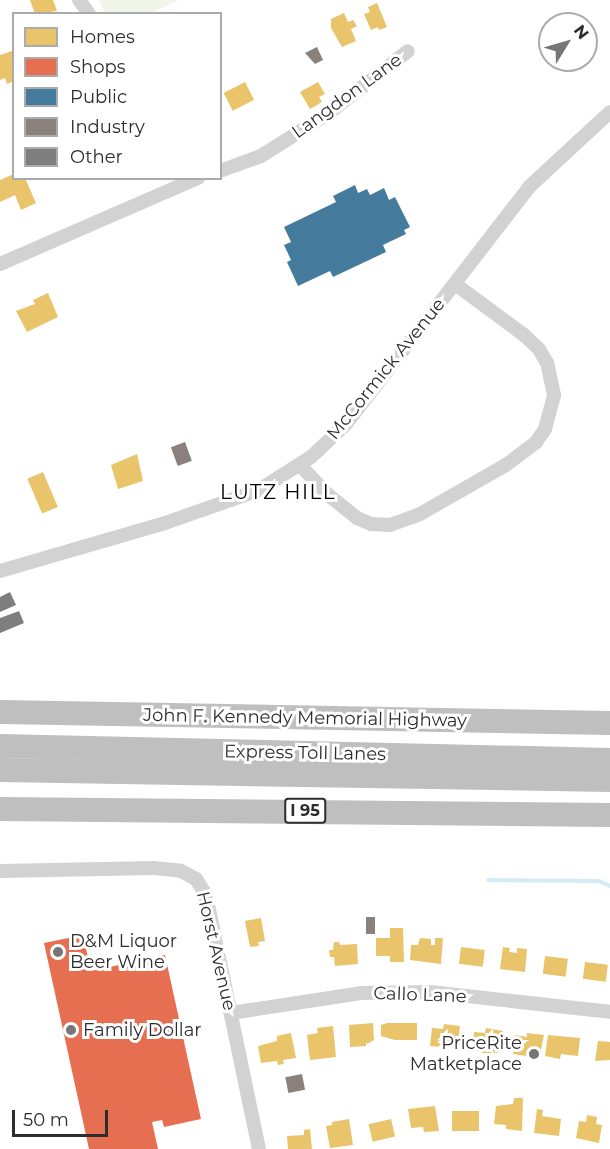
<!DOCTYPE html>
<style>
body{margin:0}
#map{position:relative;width:610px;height:1149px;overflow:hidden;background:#fff;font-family:Montserrat,sans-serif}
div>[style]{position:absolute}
.green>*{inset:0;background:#f1f5ea}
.homes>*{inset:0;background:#e9c46a;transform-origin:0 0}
.shops>*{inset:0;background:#e76f51}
.public>*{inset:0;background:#457b9d}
.industry>*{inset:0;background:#8a817c;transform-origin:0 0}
.stream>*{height:4px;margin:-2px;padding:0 2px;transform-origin:2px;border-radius:2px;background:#d5ebf3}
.building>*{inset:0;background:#7e7e7e}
.street>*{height:14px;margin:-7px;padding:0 7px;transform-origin:7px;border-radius:7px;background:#d2d2d2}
.highway>*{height:24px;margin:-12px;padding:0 12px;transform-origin:12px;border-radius:12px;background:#bfbfbf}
.dots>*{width:16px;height:16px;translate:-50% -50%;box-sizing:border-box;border:3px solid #fff;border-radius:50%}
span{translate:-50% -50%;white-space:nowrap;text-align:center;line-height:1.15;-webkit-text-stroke:6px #fff;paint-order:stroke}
.shield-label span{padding:2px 4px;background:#fff;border:2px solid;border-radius:4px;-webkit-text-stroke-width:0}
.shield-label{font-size:16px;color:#2d2d2d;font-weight:700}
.street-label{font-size:18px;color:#2d2d2d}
.poi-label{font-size:18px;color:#2d2d2d}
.left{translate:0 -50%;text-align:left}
.right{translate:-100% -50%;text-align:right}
.neighbourhood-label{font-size:20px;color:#000;letter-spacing:1.5px}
.legend{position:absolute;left:12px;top:12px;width:210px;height:168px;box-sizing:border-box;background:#fff;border:2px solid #ababab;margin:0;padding:8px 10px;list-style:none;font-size:18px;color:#2d2d2d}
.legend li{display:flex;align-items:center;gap:12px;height:30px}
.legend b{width:30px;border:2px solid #ababab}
.north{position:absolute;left:538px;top:12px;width:60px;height:60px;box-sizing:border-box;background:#fff;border:2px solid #ababab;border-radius:50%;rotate:53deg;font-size:16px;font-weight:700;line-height:24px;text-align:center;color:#2d2d2d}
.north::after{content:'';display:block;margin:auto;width:21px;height:27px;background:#767676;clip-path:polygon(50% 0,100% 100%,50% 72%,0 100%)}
.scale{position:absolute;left:12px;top:1110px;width:96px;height:27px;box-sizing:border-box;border:3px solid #2d2d2d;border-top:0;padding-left:8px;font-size:18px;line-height:21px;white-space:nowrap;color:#2d2d2d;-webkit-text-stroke:4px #fff;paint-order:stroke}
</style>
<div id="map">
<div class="green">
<div style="clip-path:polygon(99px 0,179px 0,151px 13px,105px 14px)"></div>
</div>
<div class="homes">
<div style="clip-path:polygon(30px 0,53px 0,57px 11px,35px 14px)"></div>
<div style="clip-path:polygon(377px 3px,387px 27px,379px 30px,378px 27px,371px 30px,364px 14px,370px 12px,368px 7px)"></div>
<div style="clip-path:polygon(344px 13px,348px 22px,353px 20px,357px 26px,351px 29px,356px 41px,342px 47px,331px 28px,331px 19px)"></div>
<div style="clip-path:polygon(12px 51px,14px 81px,7px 84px,5px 78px,0 80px,0 55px)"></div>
<div style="left:245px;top:82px;width:20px;height:24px;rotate:63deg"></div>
<div style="clip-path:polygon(318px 82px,325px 94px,319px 97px,322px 102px,310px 109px,300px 92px)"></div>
<div style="clip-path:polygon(14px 174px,14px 178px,25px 178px,36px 203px,21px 210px,15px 195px,0 202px,0 180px)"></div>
<div style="clip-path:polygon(48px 293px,58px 317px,27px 332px,16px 311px,35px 304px,33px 300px)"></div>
<div style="clip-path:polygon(137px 454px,143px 481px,118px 489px,111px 465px)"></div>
<div style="left:43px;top:472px;width:38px;height:17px;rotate:67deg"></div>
<div style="clip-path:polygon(261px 918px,265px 941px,258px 942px,259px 946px,250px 947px,245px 921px)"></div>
<div style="clip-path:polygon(390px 928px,403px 928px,404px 962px,390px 962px,390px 956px,376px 956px,376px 938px,390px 938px)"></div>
<div style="clip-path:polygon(420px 938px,431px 939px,431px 945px,435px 945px,435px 938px,443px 938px,441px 964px,410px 960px,411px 945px,418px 945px)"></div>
<div style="clip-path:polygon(334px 942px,339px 942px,340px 945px,357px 944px,358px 964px,335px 966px,334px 957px,330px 957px,329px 950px,333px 950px)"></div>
<div style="left:461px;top:947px;width:24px;height:17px;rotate:7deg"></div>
<div style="clip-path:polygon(503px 947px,510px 948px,509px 952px,517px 953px,517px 948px,527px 949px,525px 972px,500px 969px)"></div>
<div style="left:545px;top:956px;width:23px;height:18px;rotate:7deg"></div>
<div style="left:585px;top:962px;width:23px;height:17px;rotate:7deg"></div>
<div style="clip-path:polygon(373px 1023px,374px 1040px,367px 1044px,366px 1041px,366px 1046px,350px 1047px,349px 1025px)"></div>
<div style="clip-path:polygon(387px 1023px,417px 1023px,417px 1040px,395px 1040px,381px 1036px,381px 1025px)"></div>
<div style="clip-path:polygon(444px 1024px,460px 1026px,457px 1048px,430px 1046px,432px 1028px,443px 1029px)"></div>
<div style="clip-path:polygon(333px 1026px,336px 1057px,310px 1060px,307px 1035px,318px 1033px,317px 1028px)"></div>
<div style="clip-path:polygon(486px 1028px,503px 1031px,498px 1053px,491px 1052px,490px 1055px,472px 1049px,474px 1032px,485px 1033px)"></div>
<div style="clip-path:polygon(291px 1033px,296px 1058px,283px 1060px,284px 1064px,278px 1065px,277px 1061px,261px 1063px,258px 1046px,277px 1041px,277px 1036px)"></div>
<div style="clip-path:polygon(527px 1033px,544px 1035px,539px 1058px,513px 1054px,515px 1035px,527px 1037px)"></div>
<div style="clip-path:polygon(548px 1035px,580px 1038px,578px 1056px,561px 1054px,560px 1059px,545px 1056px)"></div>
<div style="clip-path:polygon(598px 1041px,610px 1042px,610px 1060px,595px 1061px)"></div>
<div style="clip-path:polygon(514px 1098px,523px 1098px,522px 1131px,506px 1129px,506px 1125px,494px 1124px,496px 1106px,513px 1104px)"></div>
<div style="clip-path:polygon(435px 1106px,439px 1131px,424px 1132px,423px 1127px,411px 1128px,408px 1109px)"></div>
<div style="clip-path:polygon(537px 1109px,543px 1110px,542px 1116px,561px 1119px,559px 1136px,534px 1133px)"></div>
<div style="left:452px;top:1111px;width:27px;height:20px"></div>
<div style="clip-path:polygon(587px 1115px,597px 1117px,596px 1124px,602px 1125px,599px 1143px,576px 1138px,579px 1121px,586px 1122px)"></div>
<div style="clip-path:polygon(349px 1119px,353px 1145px,330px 1148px,326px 1126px,332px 1125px,332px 1122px)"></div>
<div style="left:391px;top:1119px;width:18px;height:23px;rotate:77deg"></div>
<div style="clip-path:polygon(310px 1129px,312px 1149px,288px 1149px,287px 1136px,304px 1135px,304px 1130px)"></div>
</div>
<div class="shops">
<div style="clip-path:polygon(83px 935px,91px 971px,165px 955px,201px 1119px,164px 1127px,162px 1120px,152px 1122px,158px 1149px,89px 1149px,44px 943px)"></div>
</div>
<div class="public">
<div style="clip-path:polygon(355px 185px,358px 193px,367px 189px,370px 195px,384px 188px,389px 200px,395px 197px,410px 227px,404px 230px,406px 234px,383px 245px,386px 252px,333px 277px,330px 271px,298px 286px,287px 262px,291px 260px,284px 245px,291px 242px,284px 227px,336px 202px,333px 196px)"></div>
</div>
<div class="industry">
<div style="clip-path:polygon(317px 47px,323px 60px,315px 64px,305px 53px)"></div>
<div style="left:185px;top:442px;width:20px;height:15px;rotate:70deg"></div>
<div style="left:366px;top:917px;width:9px;height:17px"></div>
<div style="left:302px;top:1074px;width:16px;height:17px;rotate:79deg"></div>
</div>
<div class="stream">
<div style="left:488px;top:880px;width:111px;rotate:0.5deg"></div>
<div style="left:599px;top:881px;width:12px;rotate:24deg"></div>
</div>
<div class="building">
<div style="clip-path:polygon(10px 592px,16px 605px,0 612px,0 597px)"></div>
<div style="clip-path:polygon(19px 611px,24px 623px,0 633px,0 618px)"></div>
</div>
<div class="street">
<div style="left:79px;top:0;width:17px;rotate:54deg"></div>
<div style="left:220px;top:171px;width:44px;rotate:-20.1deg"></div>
<div style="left:261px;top:156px;width:80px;rotate:-32.3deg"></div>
<div style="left:329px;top:113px;width:100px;rotate:-38.1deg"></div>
<div style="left:0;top:264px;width:216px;rotate:-23.5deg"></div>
<div style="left:300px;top:465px;width:38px;rotate:47deg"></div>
<div style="left:326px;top:493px;width:40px;rotate:39deg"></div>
<div style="left:357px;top:518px;width:15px;rotate:23deg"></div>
<div style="left:371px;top:524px;width:19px;rotate:3deg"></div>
<div style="left:390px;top:525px;width:32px;rotate:-20deg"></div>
<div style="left:420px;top:514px;width:99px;rotate:-29.7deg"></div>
<div style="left:506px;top:465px;width:38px;rotate:-37deg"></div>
<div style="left:536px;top:442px;width:16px;rotate:-55deg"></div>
<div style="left:545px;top:429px;width:35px;rotate:-75deg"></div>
<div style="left:554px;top:395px;width:33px;rotate:-102deg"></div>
<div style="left:547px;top:363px;width:16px;rotate:-120deg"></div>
<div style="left:539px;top:349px;width:21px;rotate:-137deg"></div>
<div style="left:524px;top:335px;width:86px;rotate:-143.5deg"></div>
<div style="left:0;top:571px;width:172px;rotate:-16.2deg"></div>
<div style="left:165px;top:523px;width:100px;rotate:-19.3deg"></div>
<div style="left:259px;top:490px;width:62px;rotate:-32.4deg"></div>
<div style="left:311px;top:457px;width:48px;rotate:-43.3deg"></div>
<div style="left:346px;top:424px;width:299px;rotate:-52.3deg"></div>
<div style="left:529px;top:187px;width:110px;rotate:-42.8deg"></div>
<div style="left:0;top:871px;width:154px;rotate:-1.1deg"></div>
<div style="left:154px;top:868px;width:27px;rotate:6deg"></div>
<div style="left:181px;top:871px;width:17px;rotate:28deg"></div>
<div style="left:196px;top:879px;width:15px;rotate:58deg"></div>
<div style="left:204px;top:892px;width:14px;rotate:73deg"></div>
<div style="left:208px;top:905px;width:249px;rotate:78.2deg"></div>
<div style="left:231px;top:1013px;width:133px;rotate:-8.7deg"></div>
<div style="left:362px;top:993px;width:68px;rotate:-0.8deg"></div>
<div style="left:430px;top:992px;width:181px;rotate:6.3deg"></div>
</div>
<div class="highway">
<div style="left:0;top:712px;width:610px;rotate:1.03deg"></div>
<div style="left:0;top:746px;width:610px;rotate:1.31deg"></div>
<div style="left:0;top:770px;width:610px;rotate:0.94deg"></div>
<div style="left:0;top:809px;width:610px;rotate:0.56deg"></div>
</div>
<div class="dots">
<div style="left:58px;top:952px;background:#767676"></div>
<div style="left:71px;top:1030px;background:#767676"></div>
<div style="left:534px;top:1054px;background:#767676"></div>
</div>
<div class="shield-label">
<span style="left:305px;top:811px">I 95</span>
</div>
<div class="street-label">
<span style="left:347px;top:96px;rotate:-36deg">Langdon Lane</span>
<span style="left:386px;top:369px;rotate:-51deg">McCormick Avenue</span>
<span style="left:305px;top:718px;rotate:1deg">John F. Kennedy Memorial Highway</span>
<span style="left:305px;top:753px;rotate:1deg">Express Toll Lanes</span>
<span style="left:216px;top:951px;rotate:77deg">Horst Avenue</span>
<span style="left:420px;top:995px;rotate:2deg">Callo Lane</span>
</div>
<div class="poi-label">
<span class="left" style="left:70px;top:952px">D&amp;M Liquor<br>Beer Wine</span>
<span class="left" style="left:83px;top:1030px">Family Dollar</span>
<span class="right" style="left:522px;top:1054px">PriceRite<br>Matketplace</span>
</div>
<div class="neighbourhood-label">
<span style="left:278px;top:492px">LUTZ HILL</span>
</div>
<ul class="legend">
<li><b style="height:16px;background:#e9c46a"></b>Homes</li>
<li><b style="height:16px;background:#e76f51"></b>Shops</li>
<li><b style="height:16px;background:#457b9d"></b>Public</li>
<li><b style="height:16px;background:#8a817c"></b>Industry</li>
<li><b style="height:16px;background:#7e7e7e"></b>Other</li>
</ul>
<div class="north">N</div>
<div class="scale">50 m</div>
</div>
